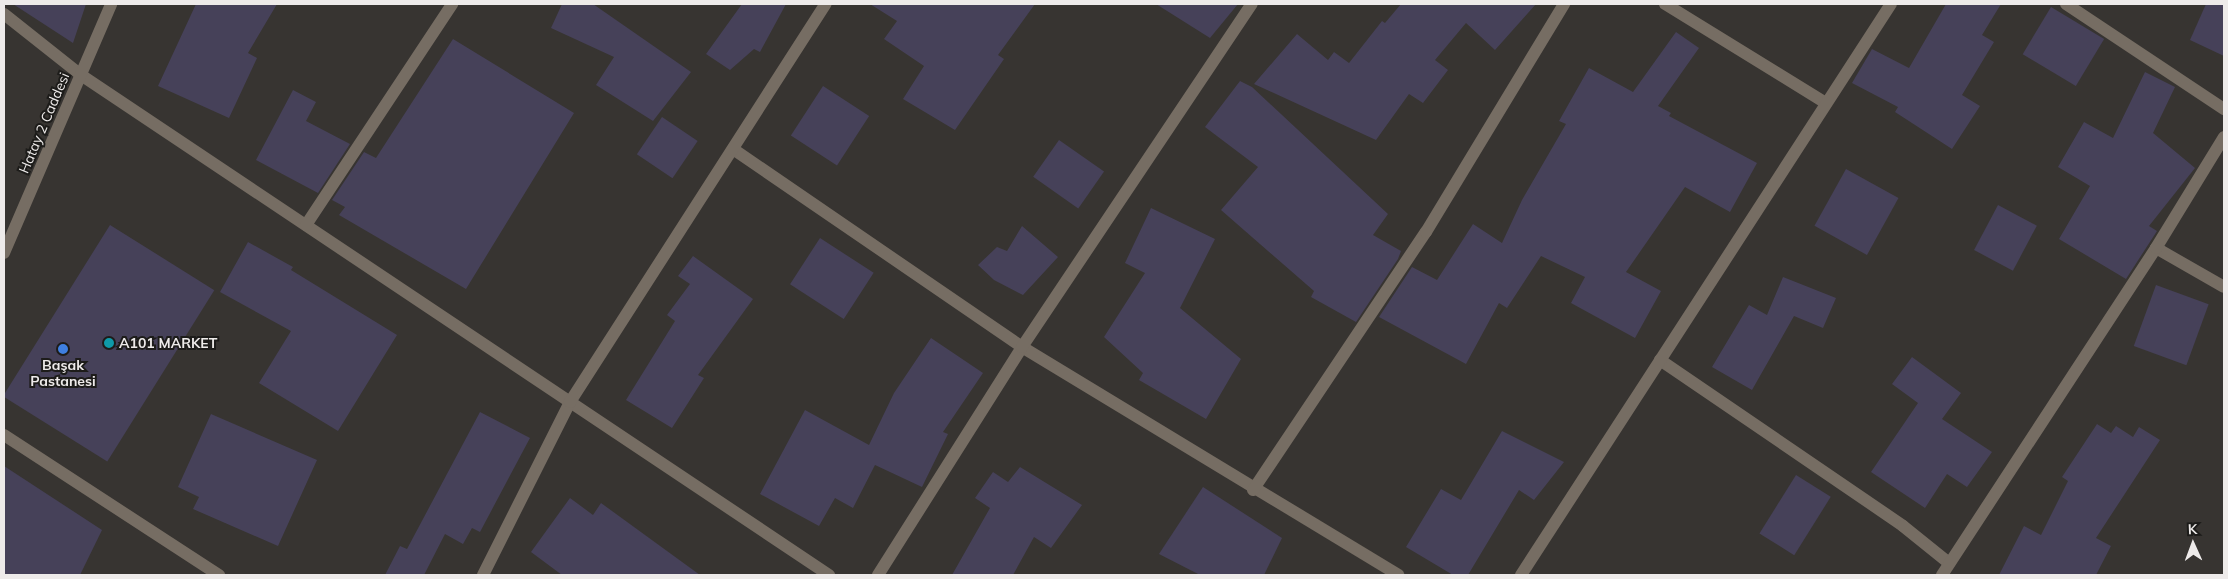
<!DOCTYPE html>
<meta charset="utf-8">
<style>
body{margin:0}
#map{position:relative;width:2228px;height:579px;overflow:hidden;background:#373431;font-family:Mulish,sans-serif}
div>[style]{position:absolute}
.building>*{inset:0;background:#464159;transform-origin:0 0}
.service>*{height:12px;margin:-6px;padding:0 6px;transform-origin:6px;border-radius:6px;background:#766d63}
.minor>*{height:12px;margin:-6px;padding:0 6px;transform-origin:6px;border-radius:6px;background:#766d63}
.tertiary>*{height:12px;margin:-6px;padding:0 6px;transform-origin:6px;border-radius:6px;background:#766d63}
.dots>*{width:14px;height:14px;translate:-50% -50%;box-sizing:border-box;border:2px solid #1d1c1a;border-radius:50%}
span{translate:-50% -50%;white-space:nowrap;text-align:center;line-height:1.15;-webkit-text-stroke:4px #1d1c1a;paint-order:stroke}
.street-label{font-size:14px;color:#eeebea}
.poi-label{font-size:14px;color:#eeebea;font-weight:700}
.left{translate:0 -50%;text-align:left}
.frame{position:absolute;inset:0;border:5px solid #eeebea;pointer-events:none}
.north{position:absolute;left:2168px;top:519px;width:50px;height:50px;-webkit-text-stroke:4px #1d1c1a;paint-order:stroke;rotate:358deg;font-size:14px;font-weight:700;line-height:20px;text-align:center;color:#eeebea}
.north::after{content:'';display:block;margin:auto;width:18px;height:22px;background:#eeebea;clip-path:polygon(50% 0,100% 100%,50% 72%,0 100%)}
</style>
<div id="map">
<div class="building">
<div style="clip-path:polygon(13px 4px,86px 4px,73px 43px)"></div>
<div style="clip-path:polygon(196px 4px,277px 4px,248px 53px,257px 58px,229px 118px,158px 86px)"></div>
<div style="clip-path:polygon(562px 4px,593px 4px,691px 72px,653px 121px,596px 85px,614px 57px,551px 28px)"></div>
<div style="clip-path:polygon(742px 4px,786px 4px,760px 52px,754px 49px,730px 70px,706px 54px)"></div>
<div style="clip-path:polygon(870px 4px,1035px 4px,998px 55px,1004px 59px,955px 130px,903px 99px,924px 66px,884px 39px,897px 21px)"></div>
<div style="clip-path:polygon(1156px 4px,1238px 4px,1210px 38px)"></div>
<div style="clip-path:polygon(1401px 4px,1536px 4px,1495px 50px,1466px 23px,1435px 60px,1448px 70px,1423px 103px,1409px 94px,1376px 140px,1254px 84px,1297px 34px,1328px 60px,1334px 52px,1349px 63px,1382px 21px,1385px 23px)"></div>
<div style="clip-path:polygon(1946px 4px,2001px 4px,1982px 35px,1994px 42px,1962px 95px,1980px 106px,1952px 149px,1895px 112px,1898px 107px,1852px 83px,1872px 49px,1909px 68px)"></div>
<div style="clip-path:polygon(2206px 4px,2224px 4px,2224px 56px,2190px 40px)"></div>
<div style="left:2051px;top:7px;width:62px;height:55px;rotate:31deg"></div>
<div style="clip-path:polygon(1676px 32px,1699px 48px,1658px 106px,1671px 113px,1669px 116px,1757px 163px,1730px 212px,1685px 187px,1626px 272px,1661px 291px,1635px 338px,1571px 303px,1585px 277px,1541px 256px,1507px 308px,1499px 303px,1466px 364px,1379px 317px,1412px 267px,1437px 280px,1473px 224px,1502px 243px,1522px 200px,1566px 124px,1559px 121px,1589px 68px,1633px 92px)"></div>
<div style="clip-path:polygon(453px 39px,574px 113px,466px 289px,339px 215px,345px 207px,332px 200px,364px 152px,376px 158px)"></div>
<div style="clip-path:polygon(2145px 72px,2175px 87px,2153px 133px,2195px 168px,2149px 226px,2157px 231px,2126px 279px,2059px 239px,2090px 186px,2058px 167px,2084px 122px,2113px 138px)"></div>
<div style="clip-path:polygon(1240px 81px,1252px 87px,1388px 214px,1373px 235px,1401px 251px,1398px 259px,1356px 322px,1311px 297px,1314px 291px,1221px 210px,1258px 167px,1205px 127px)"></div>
<div style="left:823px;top:86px;width:55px;height:59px;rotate:33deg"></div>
<div style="clip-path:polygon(293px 90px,316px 102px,306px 121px,350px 144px,318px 193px,256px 160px)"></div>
<div style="left:662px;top:117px;width:43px;height:45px;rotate:34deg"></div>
<div style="left:1059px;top:140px;width:55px;height:45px;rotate:35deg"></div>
<div style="left:1846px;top:169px;width:60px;height:65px;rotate:29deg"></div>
<div style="left:1998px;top:205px;width:44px;height:51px;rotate:28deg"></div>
<div style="clip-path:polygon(1151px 208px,1215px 239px,1180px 308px,1241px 359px,1206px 419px,1139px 380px,1143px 373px,1104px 337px,1145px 273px,1125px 263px)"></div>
<div style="left:110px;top:225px;width:123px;height:202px;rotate:32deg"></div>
<div style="clip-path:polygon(1022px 226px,1058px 257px,1023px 295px,994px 280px,978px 265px,997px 247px,1007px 251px)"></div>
<div style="left:820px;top:238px;width:64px;height:55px;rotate:33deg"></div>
<div style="clip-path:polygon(248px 242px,293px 267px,291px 270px,397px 335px,338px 431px,259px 383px,291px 331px,220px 292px)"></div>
<div style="clip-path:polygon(693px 256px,753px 299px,698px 375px,704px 378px,672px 428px,626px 400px,675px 321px,667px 315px,690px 284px,678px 276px)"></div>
<div style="clip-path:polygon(1783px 277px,1836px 298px,1823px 328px,1794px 316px,1752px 390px,1712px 367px,1749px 305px,1767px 315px)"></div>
<div style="left:2156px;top:285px;width:56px;height:65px;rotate:20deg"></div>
<div style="clip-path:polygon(931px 338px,983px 373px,943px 432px,948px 434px,922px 487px,875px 465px,853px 508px,835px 498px,819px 526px,760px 494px,805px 410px,869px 445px,894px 393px)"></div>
<div style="clip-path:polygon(1912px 357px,1961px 393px,1942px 419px,1992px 452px,1967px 487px,1947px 474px,1925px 508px,1871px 472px,1918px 403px,1892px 384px)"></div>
<div style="clip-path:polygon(480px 412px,530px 438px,480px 532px,472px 528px,463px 544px,445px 534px,424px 575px,385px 575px,400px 546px,407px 549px)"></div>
<div style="clip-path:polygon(211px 414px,317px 460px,278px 546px,193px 509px,199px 497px,178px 487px)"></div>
<div style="clip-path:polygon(2097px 424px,2111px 433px,2116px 426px,2133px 437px,2139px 427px,2160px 440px,2096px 538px,2111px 546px,2096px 575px,1999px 575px,2024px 526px,2041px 535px,2068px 481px,2062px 477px)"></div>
<div style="clip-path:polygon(1502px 431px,1564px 462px,1534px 500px,1519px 490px,1468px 575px,1453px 575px,1406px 547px,1441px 489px,1461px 500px)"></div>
<div style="clip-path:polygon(4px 466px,102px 530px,80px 575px,4px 575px)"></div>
<div style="clip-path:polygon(1020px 467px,1082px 505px,1051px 548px,1034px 537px,1013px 575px,952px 575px,990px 508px,975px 498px,993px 472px,1008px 482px)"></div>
<div style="left:1796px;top:475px;width:41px;height:69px;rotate:32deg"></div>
<div style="clip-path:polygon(1203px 487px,1282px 538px,1264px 575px,1200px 575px,1159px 554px)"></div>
<div style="clip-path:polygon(570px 498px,593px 515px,601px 503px,700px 575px,562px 575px,531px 552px)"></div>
</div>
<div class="service">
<div style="left:4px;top:14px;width:98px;rotate:38.4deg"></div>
</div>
<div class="minor">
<div style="left:1665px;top:4px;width:189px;rotate:31.6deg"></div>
<div style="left:2066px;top:4px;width:190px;rotate:33.6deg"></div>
<div style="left:81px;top:75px;width:900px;rotate:33.76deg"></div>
<div style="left:733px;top:149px;width:350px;rotate:34.4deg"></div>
<div style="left:1022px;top:347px;width:440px;rotate:31.2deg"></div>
<div style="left:306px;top:225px;width:265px;rotate:-56.5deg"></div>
<div style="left:2156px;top:248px;width:78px;rotate:29.8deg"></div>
<div style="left:1660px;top:360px;width:294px;rotate:34.3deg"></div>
<div style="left:1903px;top:526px;width:59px;rotate:38.8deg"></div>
<div style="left:4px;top:435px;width:257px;rotate:33.1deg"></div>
<div style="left:1253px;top:490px;width:311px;rotate:-56.2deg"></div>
<div style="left:1426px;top:232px;width:267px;rotate:-58.8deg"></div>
<div style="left:483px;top:575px;width:194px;rotate:-63.3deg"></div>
<div style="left:570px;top:402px;width:473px;rotate:-57.3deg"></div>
<div style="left:878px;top:575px;width:270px;rotate:-57.7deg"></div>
<div style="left:1022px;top:347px;width:413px;rotate:-56.2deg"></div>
<div style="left:1521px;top:575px;width:680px;rotate:-57.06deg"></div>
<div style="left:1942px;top:575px;width:391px;rotate:-56.8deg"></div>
<div style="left:2156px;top:248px;width:130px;rotate:-58.5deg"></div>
</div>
<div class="tertiary">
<div style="left:4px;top:253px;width:271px;rotate:-66.7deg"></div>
</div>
<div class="dots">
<div style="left:109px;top:343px;background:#0f9aa8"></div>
<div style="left:63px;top:349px;background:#3f7fe0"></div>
</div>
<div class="street-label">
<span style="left:44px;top:123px;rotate:-67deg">Hatay 2 Caddesi</span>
</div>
<div class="poi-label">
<span class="left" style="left:119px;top:343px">A101 MARKET</span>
<span style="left:63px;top:373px">Başak<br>Pastanesi</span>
</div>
<div class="frame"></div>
<div class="north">K</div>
</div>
